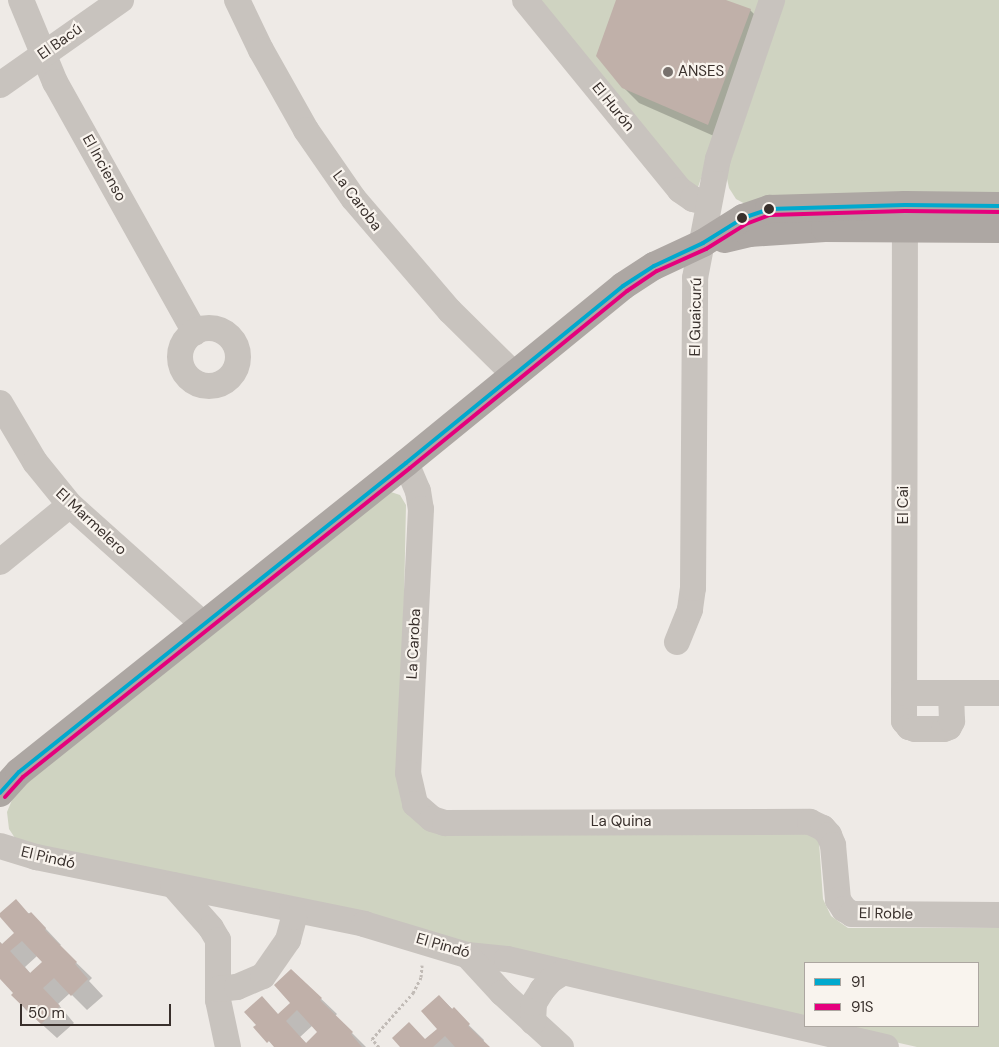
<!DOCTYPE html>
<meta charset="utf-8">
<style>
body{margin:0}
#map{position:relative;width:999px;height:1047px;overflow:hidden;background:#eeeae6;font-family:"DM Sans",sans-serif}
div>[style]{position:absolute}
.green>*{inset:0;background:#cfd3c1}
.shadow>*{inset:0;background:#0003}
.building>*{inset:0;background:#c0b0a9}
.path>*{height:3px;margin-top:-1.5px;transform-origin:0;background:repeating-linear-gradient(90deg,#c1bbb6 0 2.5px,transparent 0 5px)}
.minor>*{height:26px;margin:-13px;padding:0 13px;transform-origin:13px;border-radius:13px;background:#c8c3be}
.minor>.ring{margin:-13px;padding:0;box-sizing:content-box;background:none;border:26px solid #c8c3be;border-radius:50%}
.major>*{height:28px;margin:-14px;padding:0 14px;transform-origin:14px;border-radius:14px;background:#ada7a3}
.bus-1>*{height:4px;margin:-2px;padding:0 2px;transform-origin:2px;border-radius:2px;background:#00a9ce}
.bus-2>*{height:4px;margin:-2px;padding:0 2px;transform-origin:2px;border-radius:2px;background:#e5007d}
.dots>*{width:14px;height:14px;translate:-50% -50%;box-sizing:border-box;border:2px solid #f9f4ee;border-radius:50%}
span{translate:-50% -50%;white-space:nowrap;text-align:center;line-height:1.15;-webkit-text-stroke:4.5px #f9f4ee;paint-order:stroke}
.street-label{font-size:15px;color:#39302c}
.poi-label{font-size:15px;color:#39302c}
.left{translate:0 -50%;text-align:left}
.legend{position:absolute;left:804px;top:962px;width:175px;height:65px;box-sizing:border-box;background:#f9f4ee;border:1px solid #aca6a0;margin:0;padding:6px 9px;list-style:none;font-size:15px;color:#39302c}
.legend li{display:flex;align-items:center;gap:10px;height:25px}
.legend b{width:25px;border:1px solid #aca6a0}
.scale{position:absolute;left:20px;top:1004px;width:151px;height:22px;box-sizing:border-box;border:2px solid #39302c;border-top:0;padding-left:6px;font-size:15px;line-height:18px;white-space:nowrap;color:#39302c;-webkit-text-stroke:4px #f9f4ee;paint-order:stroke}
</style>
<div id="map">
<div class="green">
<div style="clip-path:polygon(540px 0,763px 0,697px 190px,687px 182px)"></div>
<div style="clip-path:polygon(785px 0,999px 0,999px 200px,747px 205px,736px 199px,729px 188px,726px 174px)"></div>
<div style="clip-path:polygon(391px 492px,400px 495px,406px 505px,400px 789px,410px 808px,811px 833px,819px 842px,823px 899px,831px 916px,848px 928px,999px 928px,999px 1047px,917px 1047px,824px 1026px,978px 1026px,978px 963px,805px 963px,805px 1021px,17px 841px,9px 829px,7px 812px,17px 788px)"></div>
</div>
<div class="shadow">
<div style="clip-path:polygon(618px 0,722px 0,750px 10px,766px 26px,723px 140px,639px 103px,623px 87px)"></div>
<div style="clip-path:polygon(evenodd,31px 913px,61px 945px,59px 946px,92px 978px,89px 981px,103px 996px,87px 1010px,70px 993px,58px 1004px,74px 1023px,57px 1038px,25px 1009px,15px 993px,0 978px,0 942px,3px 945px,16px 933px,0 915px,31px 913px,37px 956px,44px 963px,31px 974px,25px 967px,37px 956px)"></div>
<div style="clip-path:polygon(evenodd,291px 970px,337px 1014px,335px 1016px,366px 1047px,275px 1047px,255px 1027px,278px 1015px,292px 1003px,291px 970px,313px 1025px,319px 1032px,307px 1044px,300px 1037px,313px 1025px)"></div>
<div style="clip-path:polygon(439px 996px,484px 1040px,483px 1042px,488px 1047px,402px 1047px,426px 1040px,439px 1029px)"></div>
</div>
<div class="building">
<div style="clip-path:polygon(616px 0,726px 0,751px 9px,708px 125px,622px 88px,596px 56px)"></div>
<div style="clip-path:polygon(evenodd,16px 899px,29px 914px,31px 912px,46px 928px,45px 930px,77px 962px,75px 964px,88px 979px,71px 996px,54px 978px,43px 988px,60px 1006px,41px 1024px,11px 995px,13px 993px,0 979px,0 942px,2px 944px,14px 933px,0 917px,0 913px,16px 899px,22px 941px,42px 962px,30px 973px,10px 951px,22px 941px)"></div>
<div style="clip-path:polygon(evenodd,291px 969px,322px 998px,320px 1000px,353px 1032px,351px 1034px,362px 1047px,274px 1047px,269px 1041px,267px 1043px,253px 1027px,256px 1025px,244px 1012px,262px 996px,278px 1014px,290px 1003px,274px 985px,291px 969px,297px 1010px,317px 1032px,306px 1043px,286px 1021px,297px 1010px)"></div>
<div style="clip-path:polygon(439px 995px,452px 1009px,454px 1007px,470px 1024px,468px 1026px,490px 1047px,455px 1047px,445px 1036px,433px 1047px,400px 1047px,392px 1038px,409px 1022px,425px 1039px,437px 1029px,421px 1011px)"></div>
</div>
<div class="path">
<div style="left:379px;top:1047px;width:11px;rotate:-131deg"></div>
<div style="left:372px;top:1039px;width:62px;rotate:-48.3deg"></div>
<div style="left:413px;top:993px;width:18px;rotate:-63deg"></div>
<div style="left:421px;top:977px;width:12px;rotate:-85deg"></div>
</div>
<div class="minor">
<div style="left:21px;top:0;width:89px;rotate:67.5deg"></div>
<div style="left:55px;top:82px;width:287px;rotate:60.8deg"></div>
<div style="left:237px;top:0;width:55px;rotate:64.4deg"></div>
<div style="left:261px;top:50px;width:92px;rotate:60.6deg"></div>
<div style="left:306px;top:130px;width:83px;rotate:55.3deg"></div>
<div style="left:353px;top:198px;width:149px;rotate:49.4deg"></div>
<div style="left:450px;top:311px;width:91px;rotate:44.6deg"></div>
<div style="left:525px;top:0;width:245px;rotate:50.8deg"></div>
<div style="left:680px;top:190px;width:16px;rotate:35deg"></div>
<div style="left:693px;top:199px;width:16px;rotate:14deg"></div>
<div style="left:0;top:85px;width:148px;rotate:-35.1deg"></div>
<div style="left:905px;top:206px;width:515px;rotate:90.11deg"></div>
<div style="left:904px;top:721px;width:8px;rotate:50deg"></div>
<div style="left:909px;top:727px;width:6px;rotate:18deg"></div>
<div style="left:915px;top:729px;width:29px"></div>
<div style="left:944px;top:729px;width:5px;rotate:-22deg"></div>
<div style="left:949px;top:727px;width:7px;rotate:-63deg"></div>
<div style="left:952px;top:721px;width:28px;rotate:-92deg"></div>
<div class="ring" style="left:180px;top:328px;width:32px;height:32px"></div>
<div style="left:0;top:403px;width:69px;rotate:59.3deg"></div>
<div style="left:35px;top:462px;width:55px;rotate:50.9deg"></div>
<div style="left:70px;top:505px;width:178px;rotate:41.8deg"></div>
<div style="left:406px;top:463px;width:30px;rotate:67deg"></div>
<div style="left:418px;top:491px;width:18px;rotate:81deg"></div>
<div style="left:421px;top:509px;width:264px;rotate:92.8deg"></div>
<div style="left:408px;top:773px;width:32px;rotate:77deg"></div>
<div style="left:415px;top:804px;width:23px;rotate:41deg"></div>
<div style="left:432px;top:819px;width:14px;rotate:17deg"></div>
<div style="left:445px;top:823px;width:365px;rotate:-0.2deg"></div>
<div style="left:810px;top:822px;width:14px;rotate:25deg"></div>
<div style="left:823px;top:828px;width:9px;rotate:49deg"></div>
<div style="left:829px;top:835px;width:11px;rotate:68deg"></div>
<div style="left:833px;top:845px;width:55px;rotate:84.8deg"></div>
<div style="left:838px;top:900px;width:11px;rotate:56deg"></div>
<div style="left:844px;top:909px;width:9px;rotate:32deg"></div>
<div style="left:852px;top:914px;width:147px;rotate:0.4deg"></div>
<div style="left:0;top:562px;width:90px;rotate:-39.2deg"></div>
<div style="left:677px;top:642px;width:35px;rotate:-68deg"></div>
<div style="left:690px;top:609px;width:21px;rotate:-82deg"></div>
<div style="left:693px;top:588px;width:310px;rotate:-89.6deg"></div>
<div style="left:695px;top:278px;width:121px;rotate:-79.1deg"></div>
<div style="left:718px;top:159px;width:168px;rotate:-71.2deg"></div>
<div style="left:904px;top:693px;width:95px"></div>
<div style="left:0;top:846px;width:38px;rotate:17deg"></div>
<div style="left:36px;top:857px;width:335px;rotate:11.5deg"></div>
<div style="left:364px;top:924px;width:108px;rotate:16.8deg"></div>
<div style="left:467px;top:955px;width:40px;rotate:5.7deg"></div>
<div style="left:507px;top:959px;width:389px;rotate:13.1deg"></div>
<div style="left:173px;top:885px;width:57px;rotate:48.5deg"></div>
<div style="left:211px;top:928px;width:14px;rotate:60deg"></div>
<div style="left:218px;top:940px;width:60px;rotate:90deg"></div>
<div style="left:218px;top:1000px;width:48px;rotate:78deg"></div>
<div style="left:467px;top:955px;width:52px;rotate:47.4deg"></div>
<div style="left:502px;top:993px;width:80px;rotate:42.5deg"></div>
<div style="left:218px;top:989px;width:19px;rotate:-6deg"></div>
<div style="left:237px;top:987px;width:28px;rotate:-23deg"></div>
<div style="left:263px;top:976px;width:44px;rotate:-55.2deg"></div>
<div style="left:288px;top:940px;width:24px;rotate:-75deg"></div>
<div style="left:294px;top:917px;width:7px;rotate:-106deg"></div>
<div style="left:533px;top:1022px;width:19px;rotate:-87deg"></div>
<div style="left:534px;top:1003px;width:15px;rotate:-58deg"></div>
<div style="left:542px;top:990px;width:13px;rotate:-48deg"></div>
<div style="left:551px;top:980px;width:15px;rotate:-32deg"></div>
</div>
<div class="major">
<div style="left:724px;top:239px;width:26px;rotate:-13deg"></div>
<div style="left:749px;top:233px;width:76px;rotate:-3.8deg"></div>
<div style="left:825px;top:228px;width:174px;rotate:0.3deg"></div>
<div style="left:0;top:793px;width:28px;rotate:-48deg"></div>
<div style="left:19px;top:772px;width:495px;rotate:-38.6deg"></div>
<div style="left:406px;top:463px;width:280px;rotate:-39.2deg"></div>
<div style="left:623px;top:286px;width:37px;rotate:-33deg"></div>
<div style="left:654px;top:266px;width:54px;rotate:-25.1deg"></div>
<div style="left:703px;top:243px;width:47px;rotate:-32deg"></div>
<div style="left:743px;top:218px;width:28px;rotate:-19deg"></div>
<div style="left:769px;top:209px;width:136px;rotate:-1.7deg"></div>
<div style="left:905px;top:205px;width:94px;rotate:0.6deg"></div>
</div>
<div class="bus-1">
<div style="left:0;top:793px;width:28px;rotate:-48deg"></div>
<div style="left:19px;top:772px;width:495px;rotate:-38.6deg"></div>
<div style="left:406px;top:463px;width:280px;rotate:-39.2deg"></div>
<div style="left:623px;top:286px;width:37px;rotate:-33deg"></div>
<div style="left:654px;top:266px;width:54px;rotate:-25.1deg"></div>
<div style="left:703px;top:243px;width:47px;rotate:-32deg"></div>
<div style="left:743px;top:218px;width:28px;rotate:-19deg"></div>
<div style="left:769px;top:209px;width:136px;rotate:-1.7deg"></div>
<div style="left:905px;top:205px;width:94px;rotate:0.6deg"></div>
</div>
<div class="bus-2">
<div style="left:5px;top:797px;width:27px;rotate:-48deg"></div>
<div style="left:23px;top:777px;width:495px;rotate:-38.6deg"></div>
<div style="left:410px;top:468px;width:280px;rotate:-39.2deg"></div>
<div style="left:627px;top:291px;width:36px;rotate:-34deg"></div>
<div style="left:657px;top:271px;width:54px;rotate:-24.2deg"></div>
<div style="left:706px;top:249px;width:47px;rotate:-32deg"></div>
<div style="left:746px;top:224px;width:26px;rotate:-21deg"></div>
<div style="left:770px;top:215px;width:135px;rotate:-1.7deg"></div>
<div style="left:905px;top:211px;width:94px;rotate:0.6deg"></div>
</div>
<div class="dots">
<div style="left:668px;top:72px;background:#78716d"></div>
<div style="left:769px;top:209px;background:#39302c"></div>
<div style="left:742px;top:218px;background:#39302c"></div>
</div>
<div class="street-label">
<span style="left:60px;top:42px;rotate:-35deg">El Bacú</span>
<span style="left:613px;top:107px;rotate:51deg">El Hurón</span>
<span style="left:104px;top:168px;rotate:61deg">El Incienso</span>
<span style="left:357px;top:201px;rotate:53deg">La Caroba</span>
<span style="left:696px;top:317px;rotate:-89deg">El Guaicurú</span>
<span style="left:904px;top:505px;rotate:-90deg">El Cai</span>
<span style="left:91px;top:522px;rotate:43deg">El Marmelero</span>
<span style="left:414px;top:644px;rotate:-87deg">La Caroba</span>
<span style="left:621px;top:822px">La Quina</span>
<span style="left:48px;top:858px;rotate:13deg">El Pindó</span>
<span style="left:886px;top:914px;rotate:1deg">El Roble</span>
<span style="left:443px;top:946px;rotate:16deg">El Pindó</span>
</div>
<div class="poi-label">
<span class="left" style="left:678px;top:72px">ANSES</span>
</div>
<ul class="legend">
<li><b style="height:6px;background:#00a9ce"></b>91</li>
<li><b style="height:6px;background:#e5007d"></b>91S</li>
</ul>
<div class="scale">50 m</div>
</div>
